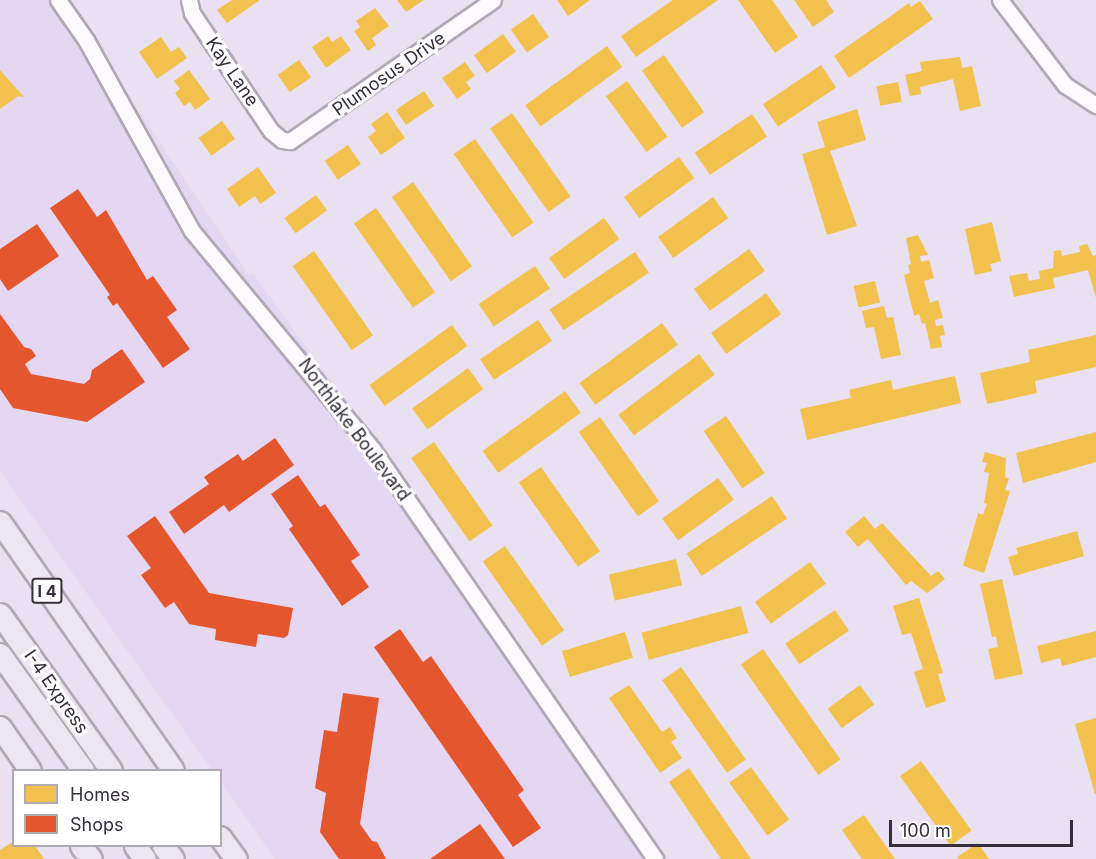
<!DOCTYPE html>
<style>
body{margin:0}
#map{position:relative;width:1096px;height:859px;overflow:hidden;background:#e9e0f1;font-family:Inter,sans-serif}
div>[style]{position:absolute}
.built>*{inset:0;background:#e5d6f2}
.homes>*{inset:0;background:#f2c14e;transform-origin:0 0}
.shops>*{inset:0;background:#e4572e}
.roads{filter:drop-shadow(2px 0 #afa8b5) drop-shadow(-2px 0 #afa8b5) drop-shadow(0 2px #afa8b5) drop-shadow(0 -2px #afa8b5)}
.minor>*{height:15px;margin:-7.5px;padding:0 7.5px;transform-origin:7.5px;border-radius:7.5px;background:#fcfafd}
.highway>*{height:21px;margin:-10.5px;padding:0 10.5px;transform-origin:10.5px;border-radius:10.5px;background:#ece6f1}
span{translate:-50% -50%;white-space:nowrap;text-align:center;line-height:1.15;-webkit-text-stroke:6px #fff;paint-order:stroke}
.shield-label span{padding:2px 4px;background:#fff;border:2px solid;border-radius:4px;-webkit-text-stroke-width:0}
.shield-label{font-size:16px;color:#352f3b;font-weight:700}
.street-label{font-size:18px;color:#352f3b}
.legend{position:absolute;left:12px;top:769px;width:210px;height:78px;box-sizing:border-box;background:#fff;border:2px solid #aeacb1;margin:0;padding:8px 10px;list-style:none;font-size:18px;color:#352f3b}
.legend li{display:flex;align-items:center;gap:12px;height:30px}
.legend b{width:30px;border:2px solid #aeacb1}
.scale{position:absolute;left:889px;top:820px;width:184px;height:27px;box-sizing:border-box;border:3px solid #352f3b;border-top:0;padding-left:8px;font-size:18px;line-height:21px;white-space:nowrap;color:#352f3b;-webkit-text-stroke:4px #fff;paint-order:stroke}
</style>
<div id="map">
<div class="built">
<div style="clip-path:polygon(0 0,50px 0,81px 43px,188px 235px,368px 454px,647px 859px,275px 859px,221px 782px,220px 770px,212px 770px,0 471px)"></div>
<div style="clip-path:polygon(112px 72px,249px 275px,253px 273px,353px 413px,198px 227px)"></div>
<div style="clip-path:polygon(472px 583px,668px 859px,662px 859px)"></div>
</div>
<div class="homes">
<div style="clip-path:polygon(232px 0,260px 0,227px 23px,217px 10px)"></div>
<div style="clip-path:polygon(397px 0,424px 0,406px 12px)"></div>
<div style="clip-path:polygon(557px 0,590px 0,568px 16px)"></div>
<div style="clip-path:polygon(673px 0,718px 0,636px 57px,621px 36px)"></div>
<div style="clip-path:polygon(738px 0,772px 0,798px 37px,775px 53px)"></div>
<div style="clip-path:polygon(794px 0,826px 0,834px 12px,813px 27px)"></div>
<div style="clip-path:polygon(920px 1px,933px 19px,849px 78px,834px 56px,909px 3px,911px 7px)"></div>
<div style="clip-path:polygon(375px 8px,389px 26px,372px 38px,376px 45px,368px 51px,354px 31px,360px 27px,356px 21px)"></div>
<div style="left:533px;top:14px;width:28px;height:27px;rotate:55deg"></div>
<div style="left:503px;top:34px;width:22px;height:36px;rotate:54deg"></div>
<div style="clip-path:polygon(328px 36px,332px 42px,341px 36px,351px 50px,326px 68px,312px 47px)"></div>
<div style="clip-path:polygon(161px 37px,171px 52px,179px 47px,187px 58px,157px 79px,139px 52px)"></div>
<div style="left:607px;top:46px;width:26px;height:101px;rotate:54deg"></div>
<div style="left:664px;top:55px;width:70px;height:27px;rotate:55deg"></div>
<div style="clip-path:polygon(960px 57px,962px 68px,972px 66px,981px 106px,960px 111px,953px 79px,920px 87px,921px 94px,910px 96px,905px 75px,922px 71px,920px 62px)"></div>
<div style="left:299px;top:60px;width:21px;height:26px;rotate:55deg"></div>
<div style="clip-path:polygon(465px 62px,475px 76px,466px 82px,471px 89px,457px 99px,442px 78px)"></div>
<div style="left:821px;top:65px;width:27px;height:70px;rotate:56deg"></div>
<div style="clip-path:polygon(0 70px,24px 97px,18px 96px,0 109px)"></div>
<div style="clip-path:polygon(189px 70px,210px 99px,195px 110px,190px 102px,184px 106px,175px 93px,180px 89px,174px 81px)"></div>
<div style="left:627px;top:81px;width:69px;height:26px;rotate:54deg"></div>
<div style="left:898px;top:82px;width:20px;height:22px;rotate:79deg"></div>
<div style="left:424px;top:91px;width:18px;height:34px;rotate:56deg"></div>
<div style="clip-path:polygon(857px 109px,866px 140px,830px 151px,857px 226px,827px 235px,802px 154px,825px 147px,817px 122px)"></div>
<div style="clip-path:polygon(387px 112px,405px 138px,381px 155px,368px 137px,376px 131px,371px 124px)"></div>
<div style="left:512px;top:113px;width:102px;height:27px;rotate:55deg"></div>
<div style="left:752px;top:114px;width:27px;height:69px;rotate:56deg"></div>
<div style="left:222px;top:121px;width:22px;height:29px;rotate:54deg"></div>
<div style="left:475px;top:139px;width:102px;height:26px;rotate:55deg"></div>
<div style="left:348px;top:145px;width:23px;height:28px;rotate:56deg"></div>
<div style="left:679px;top:157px;width:26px;height:68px;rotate:54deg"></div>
<div style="clip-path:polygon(258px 167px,276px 193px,260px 204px,255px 196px,239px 207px,227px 189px)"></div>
<div style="left:413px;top:182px;width:103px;height:26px;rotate:55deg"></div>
<div style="left:316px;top:195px;width:19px;height:39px;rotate:54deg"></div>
<div style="left:713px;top:197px;width:26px;height:68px;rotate:54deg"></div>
<div style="left:376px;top:208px;width:103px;height:27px;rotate:55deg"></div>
<div style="left:604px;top:218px;width:26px;height:68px;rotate:54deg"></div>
<div style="clip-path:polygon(992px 222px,1001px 261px,990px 264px,992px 271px,975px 275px,965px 229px)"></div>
<div style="clip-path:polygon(918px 235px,928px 255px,920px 256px,921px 262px,929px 260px,934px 278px,924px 281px,930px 303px,938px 300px,943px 318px,935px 320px,936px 326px,943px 325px,945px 335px,940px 336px,942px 347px,931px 349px,925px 323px,922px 324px,919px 314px,914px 316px,904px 275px,910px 273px,908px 265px,911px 264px,906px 238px)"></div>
<div style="clip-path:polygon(1087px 244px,1093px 256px,1096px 255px,1096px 298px,1088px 270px,1053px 278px,1055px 288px,1014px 297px,1009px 276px,1027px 273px,1029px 281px,1040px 279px,1039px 271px,1053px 268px,1054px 251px,1061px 250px,1062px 256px,1080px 252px,1079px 246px)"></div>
<div style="left:749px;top:249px;width:27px;height:68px;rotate:54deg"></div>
<div style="left:314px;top:251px;width:103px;height:26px;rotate:55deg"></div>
<div style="left:635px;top:252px;width:25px;height:103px;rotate:56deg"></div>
<div style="left:535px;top:266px;width:27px;height:68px;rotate:56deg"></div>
<div style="left:875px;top:281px;width:22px;height:22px;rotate:77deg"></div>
<div style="left:766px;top:293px;width:26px;height:68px;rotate:54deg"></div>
<div style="clip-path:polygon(884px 306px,887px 318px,893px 317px,901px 355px,881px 359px,874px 327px,866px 328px,862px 311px)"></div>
<div style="left:538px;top:320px;width:25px;height:70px;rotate:56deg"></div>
<div style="left:662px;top:323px;width:27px;height:102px;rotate:54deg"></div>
<div style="left:452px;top:325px;width:26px;height:102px;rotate:54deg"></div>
<div style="clip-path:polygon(1096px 335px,1096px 367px,1035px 381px,1037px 393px,987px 404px,980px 373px,1030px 362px,1028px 350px)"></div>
<div style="left:699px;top:354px;width:26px;height:101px;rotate:53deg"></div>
<div style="left:468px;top:368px;width:26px;height:69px;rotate:54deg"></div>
<div style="clip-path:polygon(955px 376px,961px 403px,807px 440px,800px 409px,851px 398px,849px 390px,891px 380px,893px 390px)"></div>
<div style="left:565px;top:391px;width:27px;height:102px;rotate:54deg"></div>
<div style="left:726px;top:416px;width:69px;height:27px;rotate:56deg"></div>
<div style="left:600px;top:417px;width:103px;height:26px;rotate:55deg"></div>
<div style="clip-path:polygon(1096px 432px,1096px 462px,1023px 483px,1016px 453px)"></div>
<div style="left:434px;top:442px;width:102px;height:28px;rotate:55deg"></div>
<div style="clip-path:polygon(985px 452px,1006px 458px,1005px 477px,1009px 479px,1005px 490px,1010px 491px,984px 573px,963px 566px,978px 513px,983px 515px,987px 504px,984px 503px,989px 473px,984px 472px,987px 463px,982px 462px)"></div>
<div style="left:541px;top:467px;width:103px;height:27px;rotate:55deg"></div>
<div style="left:718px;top:478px;width:27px;height:69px;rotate:54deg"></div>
<div style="left:772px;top:496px;width:27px;height:103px;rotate:56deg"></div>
<div style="clip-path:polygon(864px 516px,875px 529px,882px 523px,931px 576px,938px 571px,945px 579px,927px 593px,911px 581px,906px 585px,868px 539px,858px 547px,845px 532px)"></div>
<div style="clip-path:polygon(1077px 531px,1084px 556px,1014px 576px,1008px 557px,1018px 554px,1016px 548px)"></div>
<div style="left:505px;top:546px;width:103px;height:27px;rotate:55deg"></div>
<div style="left:676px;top:559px;width:27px;height:69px;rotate:77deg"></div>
<div style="left:810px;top:562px;width:27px;height:68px;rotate:54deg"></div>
<div style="clip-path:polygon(1002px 579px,1023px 674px,995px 680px,988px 649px,998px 647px,996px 636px,992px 637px,980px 584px)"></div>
<div style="clip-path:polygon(919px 598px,943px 673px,938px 674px,946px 701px,926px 708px,914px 672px,923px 669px,911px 633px,902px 635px,893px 606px)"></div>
<div style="left:741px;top:606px;width:28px;height:103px;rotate:75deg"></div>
<div style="left:835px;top:610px;width:25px;height:60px;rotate:56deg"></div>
<div style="clip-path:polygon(1096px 631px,1096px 657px,1062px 666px,1060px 658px,1041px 663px,1037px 646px)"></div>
<div style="left:625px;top:632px;width:27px;height:66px;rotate:73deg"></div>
<div style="left:763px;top:649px;width:135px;height:27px;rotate:55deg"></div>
<div style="left:681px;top:667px;width:113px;height:23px;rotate:55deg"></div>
<div style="clip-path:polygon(629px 685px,662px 732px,670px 727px,677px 738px,671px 742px,682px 758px,660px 773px,609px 698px)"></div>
<div style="left:860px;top:685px;width:24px;height:40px;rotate:54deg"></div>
<div style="clip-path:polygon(1096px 718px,1096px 794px,1095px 794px,1075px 724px)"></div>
<div style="left:921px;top:761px;width:86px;height:26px;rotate:54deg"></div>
<div style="left:751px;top:767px;width:65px;height:27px;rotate:54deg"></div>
<div style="clip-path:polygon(689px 768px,751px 859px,721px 859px,669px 782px)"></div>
<div style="clip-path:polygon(864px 815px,895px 859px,862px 859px,842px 830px)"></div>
<div style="clip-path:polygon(14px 841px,14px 846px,35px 846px,44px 859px,0 859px,0 850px)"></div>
<div style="clip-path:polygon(978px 843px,989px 859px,959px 859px,957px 857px)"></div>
</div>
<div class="shops">
<div style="clip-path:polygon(78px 189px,97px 217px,106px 210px,147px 280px,153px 276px,177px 310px,167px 317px,190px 349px,163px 368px,117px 303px,113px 306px,107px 297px,110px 295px,50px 208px)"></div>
<div style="clip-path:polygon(37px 224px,59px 256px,8px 291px,0 279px,0 249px)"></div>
<div style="clip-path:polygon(0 314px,24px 347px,31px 349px,36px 356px,25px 364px,31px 374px,84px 384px,90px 379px,92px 370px,122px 349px,145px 382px,87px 422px,13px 408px,0 389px)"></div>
<div style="clip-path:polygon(275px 438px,294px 465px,229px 512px,224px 505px,184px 534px,169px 512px,209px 484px,204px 477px,238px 454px,243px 461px)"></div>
<div style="clip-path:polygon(298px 475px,320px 507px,325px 504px,360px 555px,351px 561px,369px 587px,342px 606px,289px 529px,293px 526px,271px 494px)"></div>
<div style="clip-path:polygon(155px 516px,209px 593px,293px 608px,288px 635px,284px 638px,258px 634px,256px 647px,215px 640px,216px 629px,189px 624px,174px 602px,165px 608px,141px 575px,151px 568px,127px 536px)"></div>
<div style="clip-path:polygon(400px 629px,423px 662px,431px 656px,524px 790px,518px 795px,541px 828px,513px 847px,374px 647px)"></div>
<div style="clip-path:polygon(343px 693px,379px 698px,360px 824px,372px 841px,377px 842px,386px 859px,339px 859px,320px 832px,326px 793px,315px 788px,324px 730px,337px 732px)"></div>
<div style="clip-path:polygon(480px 824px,505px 859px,430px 859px)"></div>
</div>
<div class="roads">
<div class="minor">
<div style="left:58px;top:0;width:49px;rotate:55deg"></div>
<div style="left:86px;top:40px;width:218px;rotate:61deg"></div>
<div style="left:192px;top:231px;width:284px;rotate:50.4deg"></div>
<div style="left:373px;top:450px;width:497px;rotate:55.4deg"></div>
<div style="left:189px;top:0;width:13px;rotate:77deg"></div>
<div style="left:192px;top:13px;width:142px;rotate:56.2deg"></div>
<div style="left:271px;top:131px;width:14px;rotate:39deg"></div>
<div style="left:282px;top:140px;width:8px;rotate:7deg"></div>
<div style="left:290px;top:141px;width:247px;rotate:-34.8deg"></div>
<div style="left:1000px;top:0;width:107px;rotate:52.6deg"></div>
<div style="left:1065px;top:85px;width:37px;rotate:33deg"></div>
</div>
<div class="highway">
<div style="left:0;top:522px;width:302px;rotate:55.1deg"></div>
<div style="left:0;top:614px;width:191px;rotate:54.6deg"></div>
<div style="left:0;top:654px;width:143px;rotate:54.4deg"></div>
<div style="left:0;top:727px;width:52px;rotate:55.1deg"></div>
<div style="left:220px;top:837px;width:27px;rotate:54deg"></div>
<div style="left:81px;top:846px;width:16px;rotate:52deg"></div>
<div style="left:135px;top:846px;width:16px;rotate:52deg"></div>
<div style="left:163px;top:846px;width:16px;rotate:52deg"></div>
</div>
</div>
<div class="shield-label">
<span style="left:47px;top:591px">I 4</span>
</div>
<div class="street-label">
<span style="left:232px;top:72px;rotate:56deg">Kay Lane</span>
<span style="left:389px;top:74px;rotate:-35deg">Plumosus Drive</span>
<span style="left:354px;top:430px;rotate:53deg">Northlake Boulevard</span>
<span style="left:56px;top:692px;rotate:55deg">I-4 Express</span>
</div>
<ul class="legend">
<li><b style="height:16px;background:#f2c14e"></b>Homes</li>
<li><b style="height:16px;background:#e4572e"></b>Shops</li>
</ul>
<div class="scale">100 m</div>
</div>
